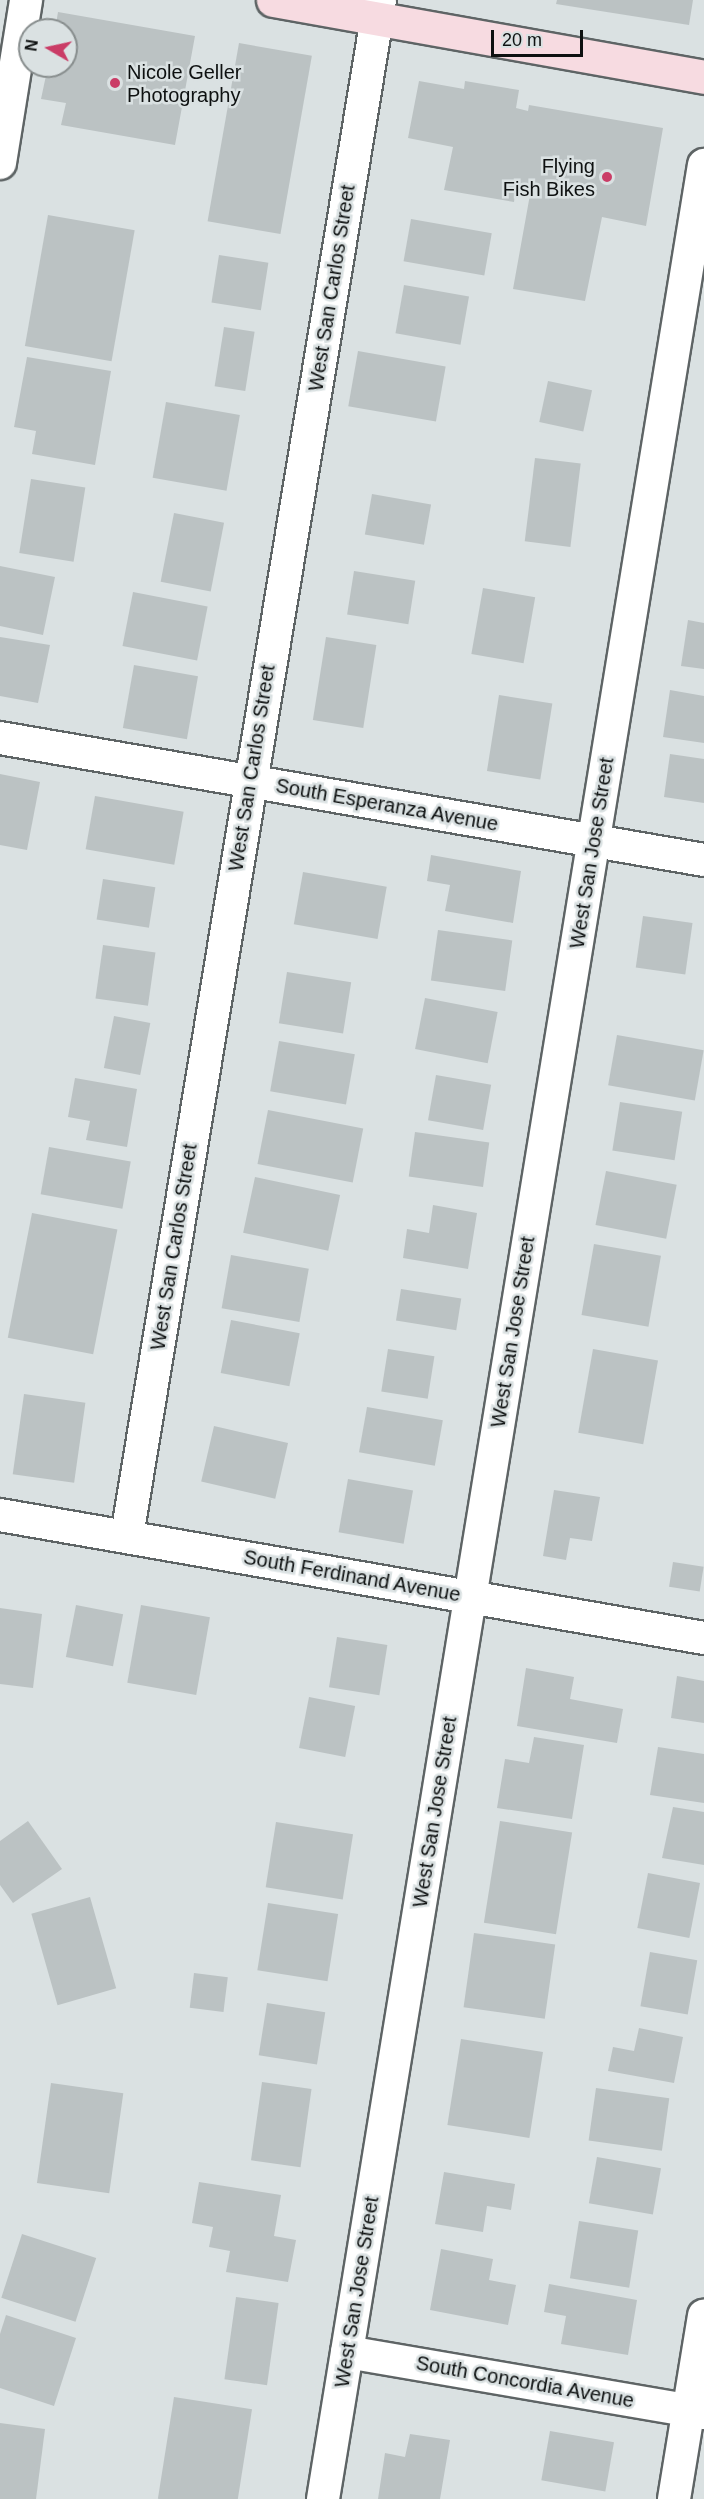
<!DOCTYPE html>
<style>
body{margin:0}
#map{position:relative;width:704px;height:2499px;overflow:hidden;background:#dae1e2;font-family:Arial,sans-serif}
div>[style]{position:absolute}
.building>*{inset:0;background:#bbc2c3;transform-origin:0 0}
.roads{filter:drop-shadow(2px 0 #5e6465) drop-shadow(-2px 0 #5e6465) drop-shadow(0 2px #5e6465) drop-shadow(0 -2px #5e6465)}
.street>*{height:32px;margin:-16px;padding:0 16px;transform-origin:16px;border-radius:16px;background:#fff}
.secondary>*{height:33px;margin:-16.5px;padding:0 16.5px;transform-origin:16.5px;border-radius:16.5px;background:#f7dbe1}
.dots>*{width:16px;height:16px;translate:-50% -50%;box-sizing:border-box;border:3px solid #dae1e2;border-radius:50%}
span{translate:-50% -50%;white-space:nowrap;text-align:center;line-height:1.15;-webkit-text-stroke:5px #dae1e2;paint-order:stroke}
.poi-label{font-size:20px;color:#0e1111}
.left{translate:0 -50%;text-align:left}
.right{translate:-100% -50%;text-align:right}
.street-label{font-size:20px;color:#0e1111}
.north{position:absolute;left:18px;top:18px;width:60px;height:60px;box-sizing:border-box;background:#dae1e2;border:2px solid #888e8e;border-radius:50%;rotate:279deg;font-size:16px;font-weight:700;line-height:24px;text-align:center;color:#0e1111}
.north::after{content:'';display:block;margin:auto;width:21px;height:27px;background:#ca3c66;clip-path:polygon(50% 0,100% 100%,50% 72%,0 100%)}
.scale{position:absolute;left:491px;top:30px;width:92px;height:27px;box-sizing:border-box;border:3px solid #0e1111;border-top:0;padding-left:8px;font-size:18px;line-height:21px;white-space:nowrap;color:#0e1111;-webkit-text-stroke:4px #dae1e2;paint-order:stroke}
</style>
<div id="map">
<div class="building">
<div style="clip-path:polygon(557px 0,693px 0,689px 25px,556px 4px)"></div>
<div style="clip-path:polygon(58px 12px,195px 36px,175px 145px,61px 125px,66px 103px,41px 99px,48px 66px,66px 66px,66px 30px,55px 30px)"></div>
<div style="left:239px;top:43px;width:74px;height:181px;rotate:10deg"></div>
<div style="clip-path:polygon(419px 81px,464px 89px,465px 81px,519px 90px,516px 108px,528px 111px,529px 105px,663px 128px,646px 226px,602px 217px,585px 301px,513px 289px,531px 189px,516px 186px,514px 202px,444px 190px,453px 147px,408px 138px)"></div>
<div style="left:48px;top:215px;width:88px;height:133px;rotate:10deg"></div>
<div style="left:411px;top:219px;width:82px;height:43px;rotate:10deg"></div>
<div style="left:219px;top:255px;width:50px;height:48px;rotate:9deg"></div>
<div style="left:404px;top:285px;width:66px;height:49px;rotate:10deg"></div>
<div style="left:224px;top:327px;width:31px;height:60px;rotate:9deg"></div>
<div style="left:358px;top:351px;width:89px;height:56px;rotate:10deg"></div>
<div style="clip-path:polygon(27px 357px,111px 371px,95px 465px,32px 454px,36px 431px,14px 427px)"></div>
<div style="left:548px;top:381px;width:45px;height:42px;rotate:12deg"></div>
<div style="left:166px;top:402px;width:75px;height:77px;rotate:10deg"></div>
<div style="left:535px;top:458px;width:46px;height:84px;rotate:7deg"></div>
<div style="left:31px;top:479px;width:55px;height:75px;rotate:9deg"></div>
<div style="left:372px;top:494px;width:60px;height:41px;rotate:10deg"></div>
<div style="left:174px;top:513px;width:51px;height:70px;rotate:11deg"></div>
<div style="clip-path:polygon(0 566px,55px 577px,43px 635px,0 626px)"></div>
<div style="left:354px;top:571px;width:62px;height:44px;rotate:9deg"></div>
<div style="left:483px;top:588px;width:53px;height:67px;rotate:10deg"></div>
<div style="left:133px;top:592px;width:76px;height:55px;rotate:11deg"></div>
<div style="clip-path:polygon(688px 620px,704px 623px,704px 669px,681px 666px)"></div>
<div style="clip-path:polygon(0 637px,50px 645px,38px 703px,0 696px)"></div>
<div style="left:326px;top:637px;width:51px;height:84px;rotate:9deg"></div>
<div style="left:134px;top:665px;width:65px;height:64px;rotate:10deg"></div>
<div style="clip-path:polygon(670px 690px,704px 696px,704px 743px,663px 737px)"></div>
<div style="left:499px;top:695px;width:54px;height:77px;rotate:9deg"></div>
<div style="clip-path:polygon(670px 754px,704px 759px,704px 803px,664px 797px)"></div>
<div style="clip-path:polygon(0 774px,40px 782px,27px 850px,0 845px)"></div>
<div style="left:95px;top:796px;width:90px;height:54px;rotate:10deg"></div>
<div style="clip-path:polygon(431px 855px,521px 871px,513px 923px,445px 911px,450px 885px,427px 881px)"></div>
<div style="left:303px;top:872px;width:85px;height:53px;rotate:10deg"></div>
<div style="left:103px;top:879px;width:53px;height:41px;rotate:9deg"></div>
<div style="left:643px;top:916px;width:50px;height:52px;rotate:8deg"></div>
<div style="left:438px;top:930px;width:75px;height:51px;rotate:8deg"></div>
<div style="left:103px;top:945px;width:53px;height:54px;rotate:8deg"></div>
<div style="left:287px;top:972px;width:65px;height:52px;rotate:9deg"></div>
<div style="left:425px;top:998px;width:74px;height:52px;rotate:11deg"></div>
<div style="left:114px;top:1016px;width:37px;height:53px;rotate:11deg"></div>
<div style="left:617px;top:1035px;width:88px;height:51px;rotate:10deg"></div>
<div style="left:279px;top:1041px;width:77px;height:51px;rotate:10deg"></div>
<div style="left:436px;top:1075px;width:56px;height:46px;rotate:10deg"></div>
<div style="clip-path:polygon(75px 1078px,137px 1089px,127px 1147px,86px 1140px,90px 1121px,68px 1117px)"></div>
<div style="left:620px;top:1102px;width:63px;height:49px;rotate:9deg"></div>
<div style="left:268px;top:1110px;width:97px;height:55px;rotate:11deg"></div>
<div style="left:415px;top:1132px;width:75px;height:45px;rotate:8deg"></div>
<div style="left:49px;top:1147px;width:83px;height:48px;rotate:10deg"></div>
<div style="left:606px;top:1171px;width:72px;height:55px;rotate:11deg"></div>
<div style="left:255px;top:1177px;width:87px;height:57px;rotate:12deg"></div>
<div style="clip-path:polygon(433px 1205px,477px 1213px,468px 1269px,403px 1258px,407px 1229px,429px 1233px)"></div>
<div style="left:32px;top:1213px;width:87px;height:127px;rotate:11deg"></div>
<div style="left:594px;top:1244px;width:68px;height:72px;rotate:10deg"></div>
<div style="left:231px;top:1255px;width:79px;height:54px;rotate:10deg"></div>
<div style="left:401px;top:1289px;width:61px;height:32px;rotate:9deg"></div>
<div style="left:231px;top:1320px;width:70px;height:54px;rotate:11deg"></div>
<div style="left:388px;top:1349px;width:47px;height:43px;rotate:9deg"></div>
<div style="left:593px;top:1349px;width:66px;height:85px;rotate:10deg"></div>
<div style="left:24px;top:1394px;width:62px;height:81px;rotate:8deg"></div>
<div style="left:367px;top:1407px;width:77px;height:46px;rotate:10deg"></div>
<div style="left:214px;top:1426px;width:76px;height:57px;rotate:13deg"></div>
<div style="left:348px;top:1479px;width:66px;height:54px;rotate:10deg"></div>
<div style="clip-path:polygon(554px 1490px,600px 1497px,592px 1541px,570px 1538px,566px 1560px,543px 1556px)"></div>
<div style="left:673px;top:1562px;width:31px;height:25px;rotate:9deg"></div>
<div style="left:76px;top:1605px;width:48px;height:53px;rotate:11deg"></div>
<div style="left:141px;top:1605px;width:70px;height:79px;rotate:10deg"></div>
<div style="clip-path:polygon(0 1608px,42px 1614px,33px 1688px,0 1684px)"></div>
<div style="left:337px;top:1637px;width:51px;height:51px;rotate:9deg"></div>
<div style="clip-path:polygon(526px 1668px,574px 1677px,570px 1699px,623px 1709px,617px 1743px,517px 1726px)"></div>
<div style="clip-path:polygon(677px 1676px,704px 1681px,704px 1723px,671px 1718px)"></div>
<div style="left:309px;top:1697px;width:47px;height:52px;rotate:11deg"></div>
<div style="clip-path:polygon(534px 1737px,584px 1745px,572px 1819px,497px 1808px,505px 1759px,529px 1763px)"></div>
<div style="clip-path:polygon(658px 1747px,704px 1754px,704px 1803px,650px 1795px)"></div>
<div style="clip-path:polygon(673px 1807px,704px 1812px,704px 1865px,662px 1858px)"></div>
<div style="clip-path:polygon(28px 1821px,62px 1869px,13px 1903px,0 1885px,0 1841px)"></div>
<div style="left:500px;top:1821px;width:73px;height:103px;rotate:9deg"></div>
<div style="left:276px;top:1822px;width:78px;height:66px;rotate:9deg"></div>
<div style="left:648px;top:1873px;width:53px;height:56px;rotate:11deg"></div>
<div style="left:90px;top:1897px;width:95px;height:61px;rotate:74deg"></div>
<div style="left:268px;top:1903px;width:71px;height:68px;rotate:9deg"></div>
<div style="left:474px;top:1933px;width:82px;height:75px;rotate:8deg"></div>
<div style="left:650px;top:1952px;width:48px;height:55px;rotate:10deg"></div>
<div style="left:194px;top:1973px;width:34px;height:35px;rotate:7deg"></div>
<div style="left:267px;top:2003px;width:59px;height:53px;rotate:9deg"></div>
<div style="clip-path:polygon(639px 2028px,683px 2037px,674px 2083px,608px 2071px,613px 2047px,634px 2051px)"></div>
<div style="left:461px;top:2039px;width:83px;height:87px;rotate:9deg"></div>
<div style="left:262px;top:2082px;width:50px;height:79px;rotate:8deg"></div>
<div style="left:51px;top:2083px;width:73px;height:101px;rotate:8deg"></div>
<div style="left:596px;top:2088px;width:74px;height:53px;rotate:8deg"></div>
<div style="left:597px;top:2157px;width:65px;height:47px;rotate:10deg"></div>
<div style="clip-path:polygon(444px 2172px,515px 2184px,511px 2210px,487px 2206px,483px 2232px,435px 2224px)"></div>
<div style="clip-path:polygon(199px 2182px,281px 2195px,274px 2236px,296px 2240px,288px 2282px,226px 2272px,230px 2251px,209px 2247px,213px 2227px,192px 2223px)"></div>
<div style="left:579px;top:2221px;width:60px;height:58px;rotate:9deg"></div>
<div style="left:22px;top:2234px;width:78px;height:67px;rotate:18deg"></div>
<div style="clip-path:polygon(441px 2249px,493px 2259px,489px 2280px,516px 2285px,508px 2325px,430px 2310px)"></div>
<div style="clip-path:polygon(549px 2284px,637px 2300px,628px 2355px,561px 2344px,566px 2316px,544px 2312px)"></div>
<div style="left:236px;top:2297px;width:43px;height:83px;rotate:8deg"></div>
<div style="clip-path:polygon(6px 2315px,76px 2338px,54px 2406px,0 2388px,0 2334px)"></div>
<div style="left:174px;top:2397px;width:79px;height:103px;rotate:9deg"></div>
<div style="clip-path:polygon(0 2423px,45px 2429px,36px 2499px,0 2499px)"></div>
<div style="left:550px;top:2431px;width:65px;height:50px;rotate:10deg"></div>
<div style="clip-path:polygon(410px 2434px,450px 2440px,440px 2499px,378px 2499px,385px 2453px,405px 2457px)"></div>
</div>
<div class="roads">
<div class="street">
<div style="left:0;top:163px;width:165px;rotate:-80.9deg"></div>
<div style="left:0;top:738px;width:714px;rotate:9.83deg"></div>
<div style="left:0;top:1515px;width:715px;rotate:9.91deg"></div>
<div style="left:127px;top:1536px;width:1557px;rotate:-80.65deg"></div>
<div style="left:347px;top:2352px;width:362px;rotate:9.7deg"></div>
<div style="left:323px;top:2499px;width:2365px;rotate:-80.73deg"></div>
<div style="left:674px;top:2499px;width:186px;rotate:-80.7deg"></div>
</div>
<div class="secondary">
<div style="left:273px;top:0;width:438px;rotate:10.1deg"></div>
</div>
</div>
<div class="dots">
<div style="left:115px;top:83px;background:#ca3c66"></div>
<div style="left:607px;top:177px;background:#ca3c66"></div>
</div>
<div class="poi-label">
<span class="left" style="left:127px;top:84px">Nicole Geller<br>Photography</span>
<span class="right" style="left:595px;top:178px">Flying<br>Fish Bikes</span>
</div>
<div class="street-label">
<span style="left:332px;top:288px;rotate:-81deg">West San Carlos Street</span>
<span style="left:252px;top:768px;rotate:-81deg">West San Carlos Street</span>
<span style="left:387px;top:805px;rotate:10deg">South Esperanza Avenue</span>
<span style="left:592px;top:853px;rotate:-81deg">West San Jose Street</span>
<span style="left:174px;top:1247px;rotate:-81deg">West San Carlos Street</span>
<span style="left:513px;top:1332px;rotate:-81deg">West San Jose Street</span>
<span style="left:352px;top:1576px;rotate:10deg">South Ferdinand Avenue</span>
<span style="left:435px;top:1812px;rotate:-81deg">West San Jose Street</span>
<span style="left:357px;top:2292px;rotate:-81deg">West San Jose Street</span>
<span style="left:525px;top:2382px;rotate:10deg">South Concordia Avenue</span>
</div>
<div class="north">N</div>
<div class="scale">20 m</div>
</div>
